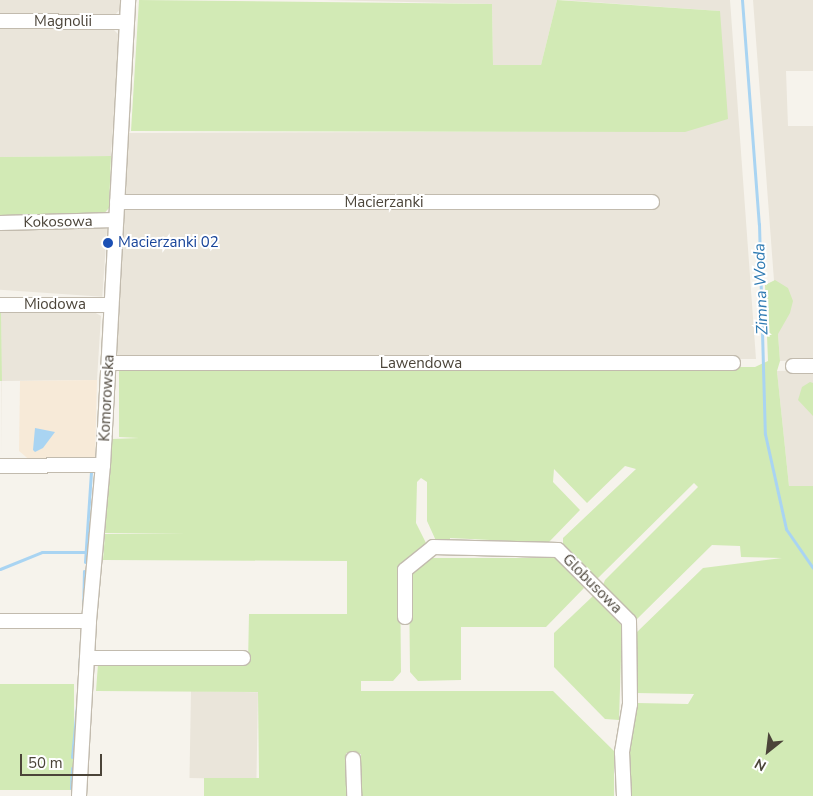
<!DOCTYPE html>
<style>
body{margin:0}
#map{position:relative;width:813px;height:796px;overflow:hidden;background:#f6f3ec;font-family:"Nunito Sans",sans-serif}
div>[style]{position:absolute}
.residential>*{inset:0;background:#eae5da;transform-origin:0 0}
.commercial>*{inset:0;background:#f7ead8}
.green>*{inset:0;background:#d2eab5;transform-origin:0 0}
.water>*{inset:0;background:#a9d4f2}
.stream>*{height:3px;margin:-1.5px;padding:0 1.5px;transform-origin:1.5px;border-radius:1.5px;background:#a9d4f2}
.roads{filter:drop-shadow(1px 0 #c2bbae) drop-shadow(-1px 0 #c2bbae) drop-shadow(0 1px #c2bbae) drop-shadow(0 -1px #c2bbae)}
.minor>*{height:14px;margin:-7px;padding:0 7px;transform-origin:7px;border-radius:7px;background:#fff}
.dots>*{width:14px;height:14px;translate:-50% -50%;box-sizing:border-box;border:2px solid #fff;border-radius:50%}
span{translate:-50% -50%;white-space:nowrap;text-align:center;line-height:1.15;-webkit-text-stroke:4px #fff;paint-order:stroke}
.street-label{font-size:15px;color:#4b4439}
.transit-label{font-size:15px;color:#164399}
.left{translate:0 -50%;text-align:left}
.water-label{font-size:16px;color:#2e7ab2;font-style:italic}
.north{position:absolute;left:743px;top:726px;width:50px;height:50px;-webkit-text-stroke:4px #fff;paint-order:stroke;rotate:209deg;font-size:14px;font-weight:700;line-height:20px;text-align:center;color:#4b4439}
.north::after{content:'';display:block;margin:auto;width:18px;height:22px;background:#4b4439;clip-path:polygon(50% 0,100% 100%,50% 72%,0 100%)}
.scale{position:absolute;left:20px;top:754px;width:82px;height:22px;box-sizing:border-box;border:2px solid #4b4439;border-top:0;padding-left:6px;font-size:15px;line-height:18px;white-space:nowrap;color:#4b4439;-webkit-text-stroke:4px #fff;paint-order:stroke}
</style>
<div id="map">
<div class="residential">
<div style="clip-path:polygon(0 0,122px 0,121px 8px,115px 15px,0 14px)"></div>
<div style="clip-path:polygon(323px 0,557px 0,541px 65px,493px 65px,492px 4px)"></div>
<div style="clip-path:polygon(563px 0,730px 0,756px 359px,117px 359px,125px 133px,685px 131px,720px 11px)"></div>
<div style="clip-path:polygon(753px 0,813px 0,813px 71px,786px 71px,788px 126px,813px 126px,813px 360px,780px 361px)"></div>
<div style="clip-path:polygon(0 28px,113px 29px,119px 35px,111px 156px,0 157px)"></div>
<div style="left:107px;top:229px;width:68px;height:107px;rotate:94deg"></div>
<div style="clip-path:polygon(1px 311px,94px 312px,101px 316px,97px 380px,2px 381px,2px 457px)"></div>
<div style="clip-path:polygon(813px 370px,813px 486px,789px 486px,777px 371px)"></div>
<div style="left:191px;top:691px;width:67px;height:87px;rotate:1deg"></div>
</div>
<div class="commercial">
<div style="clip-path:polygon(97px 380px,95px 461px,32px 462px,19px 451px,20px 381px)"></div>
</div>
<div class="green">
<div style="clip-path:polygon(139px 0,492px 4px,493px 65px,541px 65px,557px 0,720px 11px,728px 119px,685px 132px,131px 131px)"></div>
<div style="clip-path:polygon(111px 156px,109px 208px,101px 217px,0 218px,0 157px)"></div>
<div style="clip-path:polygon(775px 280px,788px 288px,793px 301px,790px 313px,778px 334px,780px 361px,777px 371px,789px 486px,813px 486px,813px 796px,629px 796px,629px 750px,637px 703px,688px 704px,694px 694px,636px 693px,636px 633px,703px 568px,782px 558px,741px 557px,740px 546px,712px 545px,637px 619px,603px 585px,605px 580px,698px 487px,694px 483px,597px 579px,563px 544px,563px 538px,636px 469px,625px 466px,587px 503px,554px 469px,553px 482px,580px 510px,548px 543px,450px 538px,450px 543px,437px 543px,427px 521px,427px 482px,421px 478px,417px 482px,416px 523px,426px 543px,400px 567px,401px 672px,393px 681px,361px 681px,361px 691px,553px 691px,614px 751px,614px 796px,361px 796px,361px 754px,346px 753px,347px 796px,204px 796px,204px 778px,259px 778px,258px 692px,96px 691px,98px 664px,248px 663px,249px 614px,347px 614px,347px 561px,103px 560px,105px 534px,186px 533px,105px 533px,112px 439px,139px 438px,119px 437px,119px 368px,755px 367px,768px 361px,765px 285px)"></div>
<div style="clip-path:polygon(0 311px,1px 311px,2px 381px,0 381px)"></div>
<div style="clip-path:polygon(810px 382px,813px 383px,813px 416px,798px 400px,802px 387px)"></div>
<div style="clip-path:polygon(426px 558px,555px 558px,584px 588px,546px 627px,461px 627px,461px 680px,418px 681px,410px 672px,409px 580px,415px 567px)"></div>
<div style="clip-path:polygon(593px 596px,622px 626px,619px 720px,605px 719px,554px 667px,554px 633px)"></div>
<div style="left:0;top:684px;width:74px;height:106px"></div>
</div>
<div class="water">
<div style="clip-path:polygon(35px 428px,55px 432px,43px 448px,35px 452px,33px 450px)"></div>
</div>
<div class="stream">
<div style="left:742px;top:0;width:225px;rotate:85.7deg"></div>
<div style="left:759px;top:224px;width:210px;rotate:88.4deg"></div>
<div style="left:765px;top:434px;width:97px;rotate:77.5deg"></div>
<div style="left:786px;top:529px;width:47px;rotate:55.3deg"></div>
<div style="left:85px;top:562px;width:90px;rotate:-86.2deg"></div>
<div style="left:0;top:569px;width:45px;rotate:-22deg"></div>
<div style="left:42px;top:552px;width:44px"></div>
<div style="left:83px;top:614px;width:43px;rotate:-88.7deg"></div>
<div style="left:81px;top:643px;width:9px;rotate:-90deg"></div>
<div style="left:79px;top:682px;width:28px;rotate:-88deg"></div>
<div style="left:72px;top:757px;width:52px;rotate:-84.5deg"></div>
<div style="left:71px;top:788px;width:20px;rotate:-87deg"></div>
</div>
<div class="roads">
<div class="minor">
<div style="left:0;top:21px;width:127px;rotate:0.5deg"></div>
<div style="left:117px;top:202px;width:535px"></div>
<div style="left:0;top:223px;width:116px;rotate:-1.5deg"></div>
<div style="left:0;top:305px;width:111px"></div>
<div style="left:109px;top:363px;width:624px"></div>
<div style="left:793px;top:366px;width:20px"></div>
<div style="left:0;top:466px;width:103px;rotate:-0.6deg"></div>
<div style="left:405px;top:617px;width:47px;rotate:-90deg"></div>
<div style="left:405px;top:570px;width:36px;rotate:-39deg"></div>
<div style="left:433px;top:547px;width:125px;rotate:1.4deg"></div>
<div style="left:558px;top:550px;width:100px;rotate:45deg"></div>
<div style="left:629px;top:621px;width:83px;rotate:89.3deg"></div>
<div style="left:630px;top:704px;width:49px;rotate:99.5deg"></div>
<div style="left:622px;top:752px;width:44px;rotate:87.4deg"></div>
<div style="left:0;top:621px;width:89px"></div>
<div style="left:87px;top:658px;width:156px"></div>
<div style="left:353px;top:759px;width:37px;rotate:88deg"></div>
<div style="left:79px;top:796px;width:175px;rotate:-86.7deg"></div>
<div style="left:89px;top:621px;width:157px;rotate:-84.9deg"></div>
<div style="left:103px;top:465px;width:466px;rotate:-86.9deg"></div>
</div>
</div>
<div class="dots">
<div style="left:108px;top:243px;background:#1a4fb4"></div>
</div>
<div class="street-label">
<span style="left:63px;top:22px">Magnolii</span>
<span style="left:384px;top:203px">Macierzanki</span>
<span style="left:58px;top:222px;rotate:-1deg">Kokosowa</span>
<span style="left:55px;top:305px">Miodowa</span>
<span style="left:421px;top:364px">Lawendowa</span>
<span style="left:107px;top:398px;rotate:-87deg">Komorowska</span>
<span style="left:592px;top:584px;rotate:45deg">Globusowa</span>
</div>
<div class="transit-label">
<span class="left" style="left:118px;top:243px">Macierzanki 02</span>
</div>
<div class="water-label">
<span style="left:761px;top:289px;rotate:-92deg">Zimna Woda</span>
</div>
<div class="north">N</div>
<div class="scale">50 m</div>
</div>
